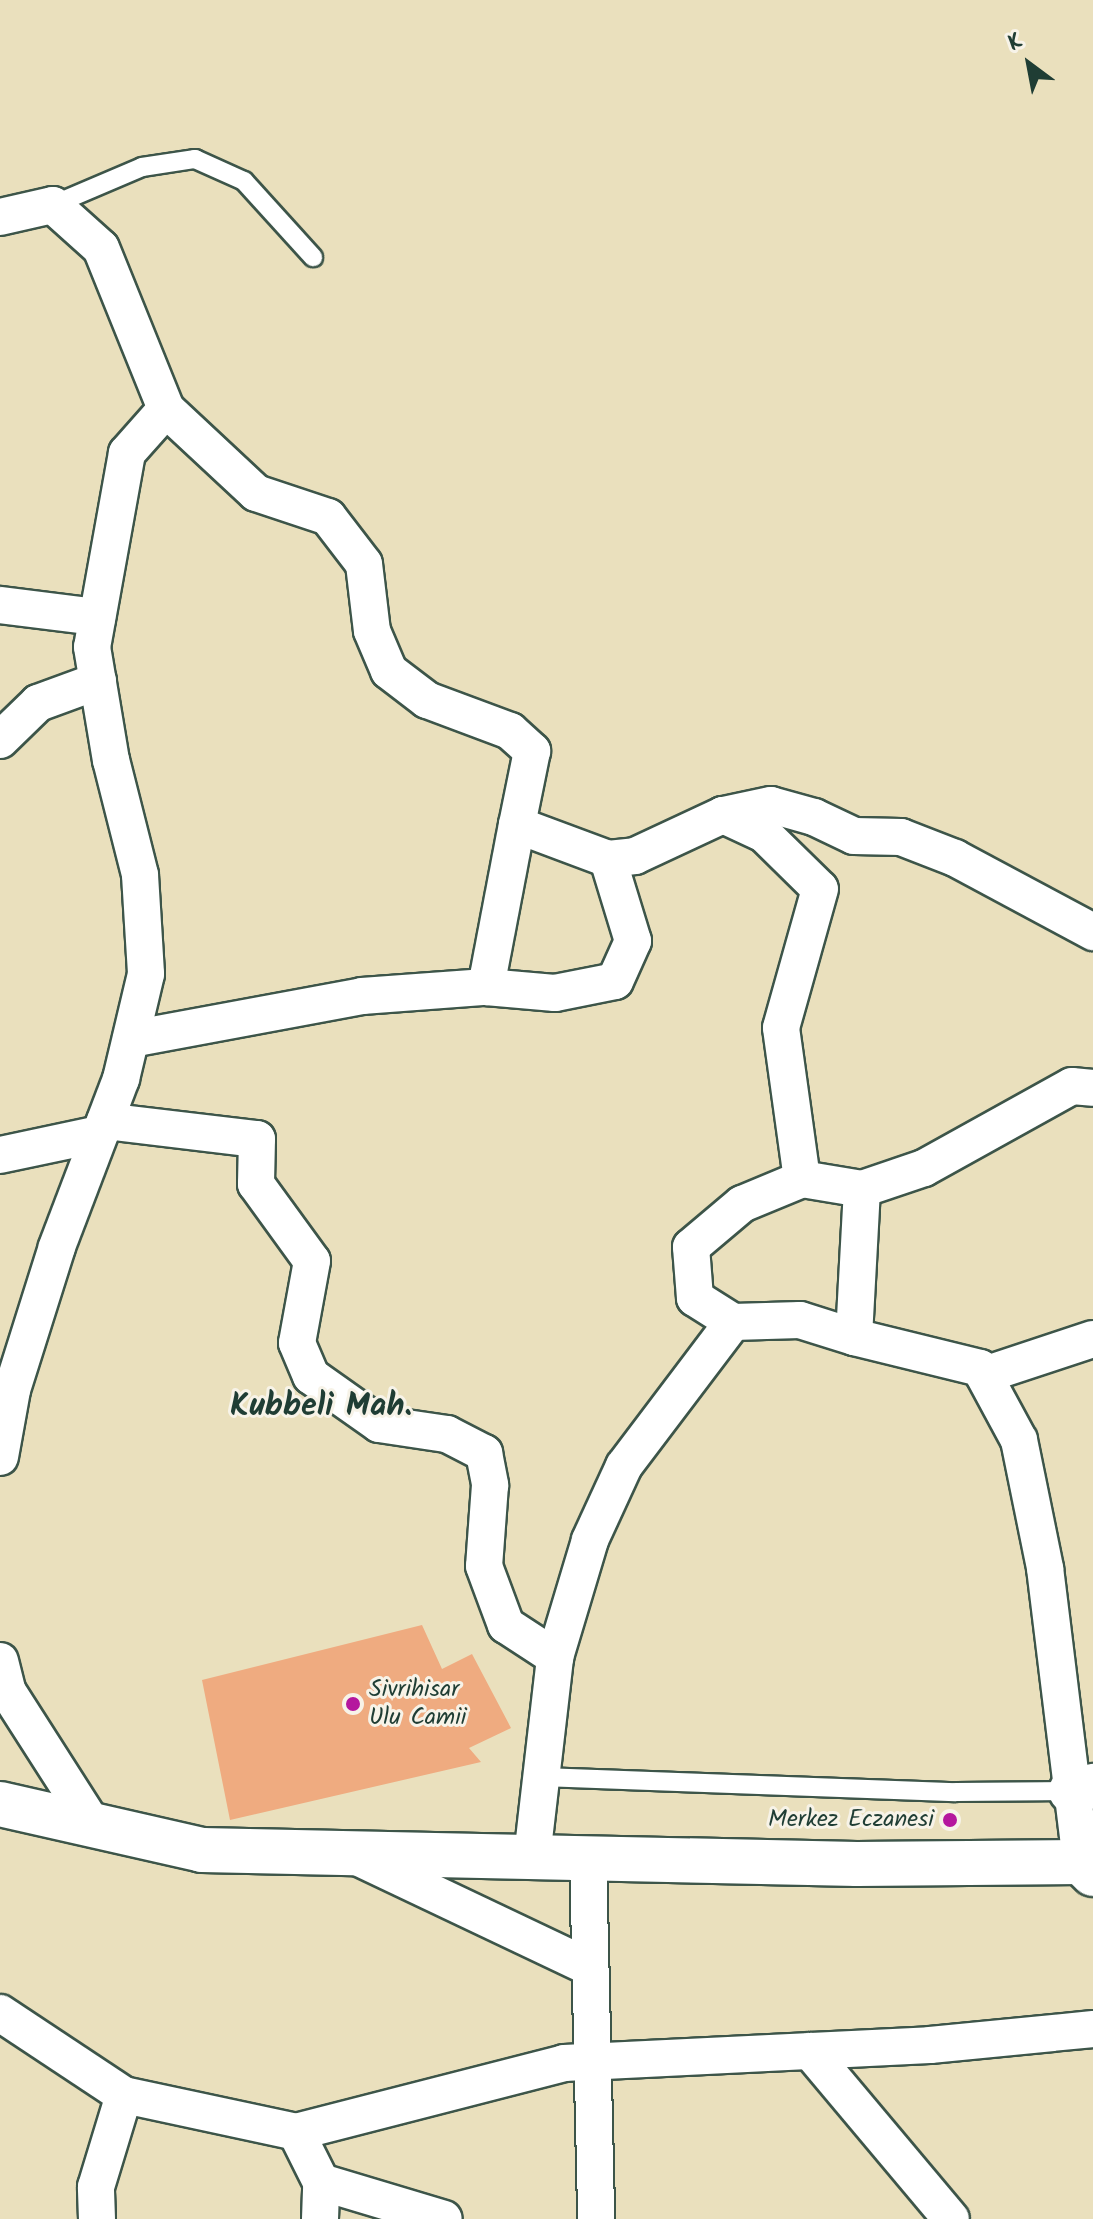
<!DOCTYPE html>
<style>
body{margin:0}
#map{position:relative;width:1093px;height:2219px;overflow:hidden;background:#eae0bd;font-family:Kalam,sans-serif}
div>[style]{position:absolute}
.building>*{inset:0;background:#efab80}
.roads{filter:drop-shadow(2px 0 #3d5549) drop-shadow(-2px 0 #3d5549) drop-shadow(0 2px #3d5549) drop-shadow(0 -2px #3d5549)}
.service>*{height:18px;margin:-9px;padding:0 9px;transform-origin:9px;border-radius:9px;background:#fff}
.minor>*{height:36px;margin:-18px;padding:0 18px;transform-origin:18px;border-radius:18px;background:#fff}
.tertiary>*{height:44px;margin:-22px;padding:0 22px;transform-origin:22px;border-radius:22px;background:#fff}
.dots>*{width:22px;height:22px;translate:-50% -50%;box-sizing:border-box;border:4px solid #f7f3e8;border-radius:50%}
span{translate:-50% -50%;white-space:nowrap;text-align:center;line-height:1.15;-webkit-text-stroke:6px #f7f3e8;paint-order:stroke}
.poi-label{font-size:24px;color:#1f3d34}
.left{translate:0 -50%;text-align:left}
.right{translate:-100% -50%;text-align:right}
.district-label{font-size:32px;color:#1f3d34;font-weight:700}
.north{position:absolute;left:989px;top:24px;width:80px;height:80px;-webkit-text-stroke:6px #f7f3e8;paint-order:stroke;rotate:328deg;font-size:22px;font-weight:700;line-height:32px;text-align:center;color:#1f3d34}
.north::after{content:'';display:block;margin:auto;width:28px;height:36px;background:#1f3d34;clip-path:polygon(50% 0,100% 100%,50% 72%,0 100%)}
</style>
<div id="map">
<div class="building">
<div style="clip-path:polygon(422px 1625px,442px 1669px,472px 1654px,511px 1728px,469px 1748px,481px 1762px,230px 1820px,202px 1680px)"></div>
</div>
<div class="roads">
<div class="service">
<div style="left:53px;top:205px;width:97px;rotate:-23.1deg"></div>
<div style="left:142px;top:167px;width:54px;rotate:-8.6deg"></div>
<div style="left:195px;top:159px;width:54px;rotate:24.2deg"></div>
<div style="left:244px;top:181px;width:103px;rotate:47.8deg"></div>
<div style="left:542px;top:1777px;width:414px;rotate:2.1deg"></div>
<div style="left:956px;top:1792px;width:115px;rotate:-0.5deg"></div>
</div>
<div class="minor">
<div style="left:0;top:217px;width:54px;rotate:-12.8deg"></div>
<div style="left:53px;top:205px;width:64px;rotate:41.9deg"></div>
<div style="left:101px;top:248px;width:174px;rotate:68deg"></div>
<div style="left:166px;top:409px;width:59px;rotate:131.6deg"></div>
<div style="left:127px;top:453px;width:197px;rotate:100.2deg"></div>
<div style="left:92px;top:647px;width:115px;rotate:80.5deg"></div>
<div style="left:111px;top:760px;width:119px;rotate:75.8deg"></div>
<div style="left:140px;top:875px;width:99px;rotate:86.5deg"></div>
<div style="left:146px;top:974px;width:108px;rotate:103.4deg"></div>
<div style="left:121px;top:1079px;width:180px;rotate:110.9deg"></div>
<div style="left:57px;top:1247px;width:150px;rotate:107.5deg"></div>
<div style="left:12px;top:1390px;width:68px;rotate:100.2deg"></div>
<div style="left:166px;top:409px;width:123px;rotate:43deg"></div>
<div style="left:256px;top:493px;width:76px;rotate:18.4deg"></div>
<div style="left:328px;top:517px;width:59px;rotate:52.5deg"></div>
<div style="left:364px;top:564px;width:67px;rotate:83.2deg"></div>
<div style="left:372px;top:631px;width:43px;rotate:67deg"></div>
<div style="left:389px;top:671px;width:48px;rotate:37.3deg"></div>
<div style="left:427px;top:700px;width:89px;rotate:20.5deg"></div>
<div style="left:510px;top:731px;width:30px;rotate:42deg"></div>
<div style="left:532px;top:751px;width:76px;rotate:101.5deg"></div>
<div style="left:517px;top:825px;width:97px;rotate:20.5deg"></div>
<div style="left:608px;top:859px;width:27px;rotate:-6deg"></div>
<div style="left:635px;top:856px;width:97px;rotate:-25deg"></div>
<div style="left:723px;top:815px;width:45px;rotate:24.9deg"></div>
<div style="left:764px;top:834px;width:78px;rotate:44.5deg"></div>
<div style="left:820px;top:889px;width:144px;rotate:105.7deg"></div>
<div style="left:781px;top:1028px;width:152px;rotate:82.1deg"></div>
<div style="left:802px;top:1179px;width:61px;rotate:9.5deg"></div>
<div style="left:862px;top:1189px;width:148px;rotate:93.1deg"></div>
<div style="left:854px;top:1337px;width:130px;rotate:13.8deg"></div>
<div style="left:980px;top:1368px;width:82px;rotate:61.6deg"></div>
<div style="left:1019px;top:1440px;width:131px;rotate:78.5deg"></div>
<div style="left:1045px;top:1568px;width:296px;rotate:83deg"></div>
<div style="left:0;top:605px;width:98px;rotate:7.1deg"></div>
<div style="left:0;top:740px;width:53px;rotate:-44.2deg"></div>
<div style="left:38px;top:703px;width:64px;rotate:-20.1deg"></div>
<div style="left:723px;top:815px;width:49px;rotate:-11.8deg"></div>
<div style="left:771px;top:805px;width:45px;rotate:15.6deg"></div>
<div style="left:814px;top:817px;width:44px;rotate:25.4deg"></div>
<div style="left:854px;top:836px;width:47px;rotate:1.2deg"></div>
<div style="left:901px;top:837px;width:58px;rotate:21.3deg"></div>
<div style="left:955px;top:858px;width:157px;rotate:28.2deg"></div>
<div style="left:486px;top:987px;width:69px;rotate:5deg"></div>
<div style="left:555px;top:993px;width:61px;rotate:-11.3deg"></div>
<div style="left:615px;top:981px;width:44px;rotate:-65.8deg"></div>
<div style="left:633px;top:941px;width:86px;rotate:-107deg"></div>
<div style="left:131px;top:1039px;width:235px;rotate:-10.5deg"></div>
<div style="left:362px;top:996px;width:124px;rotate:-4.2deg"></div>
<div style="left:486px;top:987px;width:165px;rotate:-79.2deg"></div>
<div style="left:105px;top:1121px;width:153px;rotate:6.8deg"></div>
<div style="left:257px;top:1139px;width:45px;rotate:91.3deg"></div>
<div style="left:256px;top:1184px;width:95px;rotate:54deg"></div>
<div style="left:312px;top:1261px;width:83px;rotate:100.4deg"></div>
<div style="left:297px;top:1343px;width:36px;rotate:67deg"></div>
<div style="left:311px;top:1376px;width:83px;rotate:35.2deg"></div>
<div style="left:379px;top:1424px;width:69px;rotate:8.4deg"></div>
<div style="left:447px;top:1434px;width:42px;rotate:27.2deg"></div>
<div style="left:484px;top:1453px;width:33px;rotate:79deg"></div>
<div style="left:490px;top:1485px;width:81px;rotate:94.2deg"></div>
<div style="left:484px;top:1566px;width:63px;rotate:69.6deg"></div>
<div style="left:506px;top:1625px;width:59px;rotate:33.1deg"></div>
<div style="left:0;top:1155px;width:102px;rotate:-11.9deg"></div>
<div style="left:862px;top:1189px;width:65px;rotate:-18.7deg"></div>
<div style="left:924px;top:1168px;width:169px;rotate:-29deg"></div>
<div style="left:1072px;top:1086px;width:21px;rotate:5deg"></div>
<div style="left:733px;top:1322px;width:45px;rotate:-147.7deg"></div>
<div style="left:695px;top:1298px;width:51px;rotate:-94.5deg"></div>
<div style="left:691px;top:1247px;width:67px;rotate:-40.1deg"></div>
<div style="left:742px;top:1204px;width:65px;rotate:-22.6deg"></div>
<div style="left:984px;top:1375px;width:115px;rotate:-18.3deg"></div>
<div style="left:0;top:1661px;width:32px;rotate:76deg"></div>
<div style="left:8px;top:1692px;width:158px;rotate:57.4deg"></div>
<div style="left:355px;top:1856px;width:259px;rotate:25.4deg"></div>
<div style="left:532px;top:1857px;width:201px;rotate:-83.4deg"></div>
<div style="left:555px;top:1657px;width:122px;rotate:-73.3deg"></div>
<div style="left:590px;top:1540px;width:81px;rotate:-65.3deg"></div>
<div style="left:624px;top:1466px;width:181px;rotate:-52.9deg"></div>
<div style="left:733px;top:1322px;width:67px;rotate:-1.7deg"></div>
<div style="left:800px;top:1320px;width:57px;rotate:17.5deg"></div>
<div style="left:588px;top:1858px;width:361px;rotate:88.7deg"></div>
<div style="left:0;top:2013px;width:149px;rotate:33.5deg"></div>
<div style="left:124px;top:2095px;width:176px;rotate:12.1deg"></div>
<div style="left:296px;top:2132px;width:277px;rotate:-14.4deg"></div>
<div style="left:564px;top:2063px;width:366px;rotate:-2.8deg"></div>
<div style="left:930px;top:2045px;width:164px;rotate:-5.6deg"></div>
<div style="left:810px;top:2051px;width:219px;rotate:50deg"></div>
<div style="left:296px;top:2132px;width:56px;rotate:63.4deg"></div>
<div style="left:321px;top:2182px;width:128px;rotate:16.7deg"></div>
<div style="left:97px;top:2219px;width:32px;rotate:-92deg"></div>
<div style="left:96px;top:2187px;width:96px;rotate:-73.1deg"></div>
<div style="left:320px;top:2219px;width:37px;rotate:-88deg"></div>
</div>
<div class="tertiary">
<div style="left:1071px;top:1791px;width:23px;rotate:-13deg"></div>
<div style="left:0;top:1804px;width:207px;rotate:12.8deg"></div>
<div style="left:202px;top:1850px;width:655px;rotate:1.22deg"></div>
<div style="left:857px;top:1864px;width:224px;rotate:-0.5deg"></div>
<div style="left:1081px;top:1862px;width:17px;rotate:45deg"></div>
</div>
</div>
<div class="dots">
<div style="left:353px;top:1704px;background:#b5179e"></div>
<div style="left:950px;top:1820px;background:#b5179e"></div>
</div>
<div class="poi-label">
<span class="left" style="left:369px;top:1704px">Sivrihisar<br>Ulu Camii</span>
<span class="right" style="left:934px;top:1820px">Merkez Eczanesi</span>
</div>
<div class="district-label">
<span style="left:321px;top:1407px">Kubbeli Mah.</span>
</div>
<div class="north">K</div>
</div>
